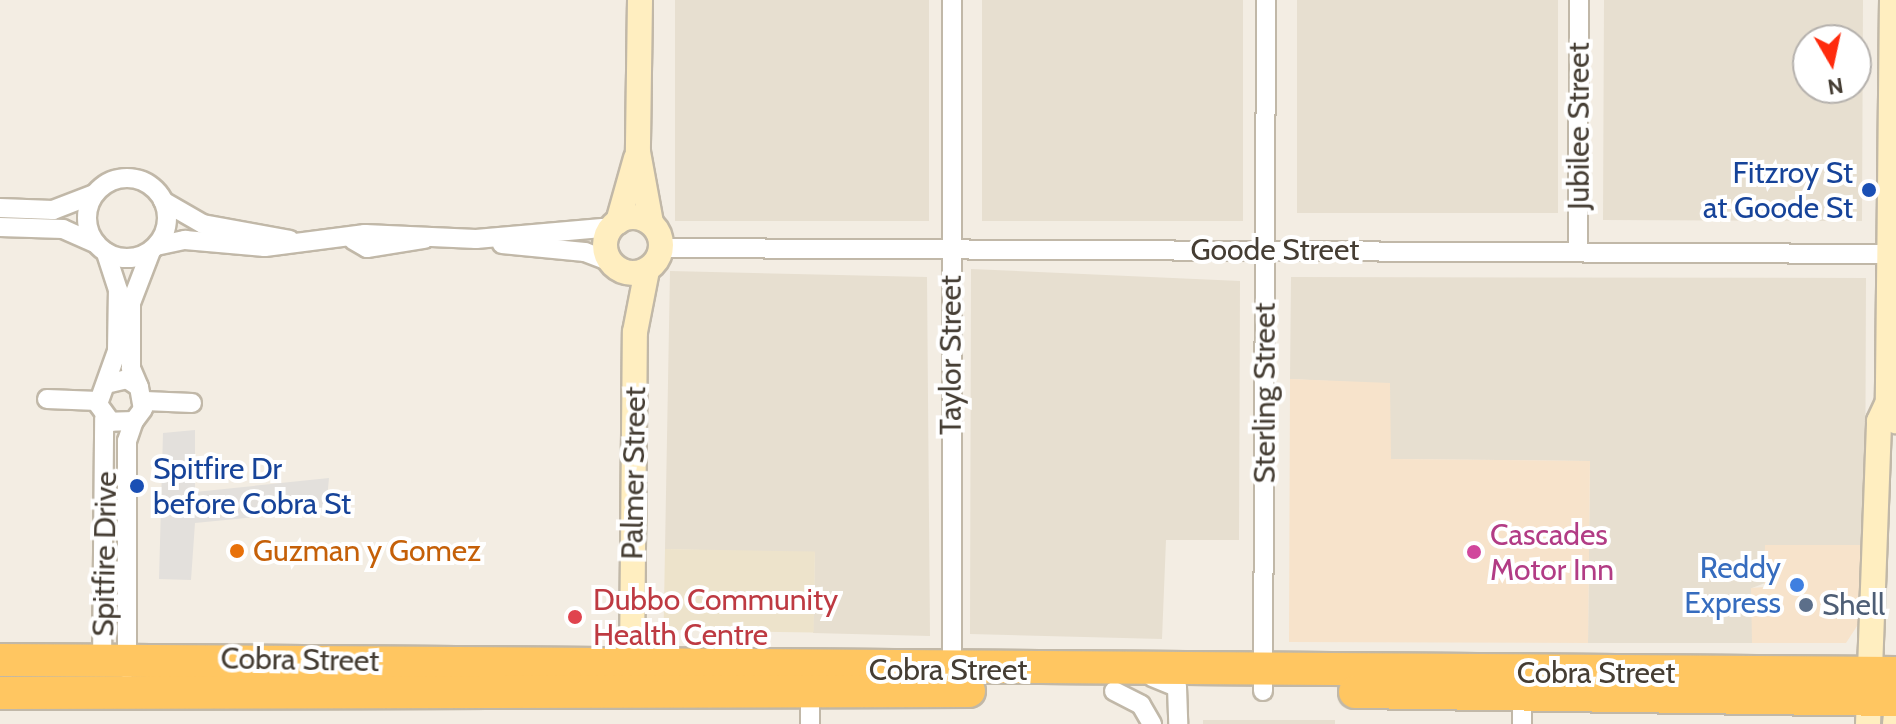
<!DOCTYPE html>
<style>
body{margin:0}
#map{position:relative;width:1896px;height:724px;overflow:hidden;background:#f3ede3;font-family:Cabin,sans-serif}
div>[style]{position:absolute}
.residential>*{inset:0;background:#e7dfd0;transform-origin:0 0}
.commercial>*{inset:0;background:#f7e3cb}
.education>*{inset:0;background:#ede3cb;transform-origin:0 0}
.parking>*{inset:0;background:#e3e0dc}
.roads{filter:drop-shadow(2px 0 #c1b8a8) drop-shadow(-2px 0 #c1b8a8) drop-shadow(0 2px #c1b8a8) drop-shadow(0 -2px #c1b8a8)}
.street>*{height:18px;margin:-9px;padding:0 9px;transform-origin:9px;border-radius:9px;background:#fff}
.street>.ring{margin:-9px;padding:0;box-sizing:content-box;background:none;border:18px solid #fff;border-radius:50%}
.secondary>*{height:24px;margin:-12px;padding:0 12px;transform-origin:12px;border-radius:12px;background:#ffeec0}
.secondary>.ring{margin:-12px;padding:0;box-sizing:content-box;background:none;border:24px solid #ffeec0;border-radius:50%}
.highway>*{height:32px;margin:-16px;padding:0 16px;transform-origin:16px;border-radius:16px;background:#ffc661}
.dots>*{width:22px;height:22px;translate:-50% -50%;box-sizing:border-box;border:4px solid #fff;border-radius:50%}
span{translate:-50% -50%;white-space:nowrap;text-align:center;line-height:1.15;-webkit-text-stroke:8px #fff;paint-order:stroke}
.street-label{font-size:30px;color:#453d33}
.transit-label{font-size:30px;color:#164399}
.right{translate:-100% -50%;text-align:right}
.left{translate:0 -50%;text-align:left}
.hotel-label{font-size:30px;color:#b23c85}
.food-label{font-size:30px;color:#c56008}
.shop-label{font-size:30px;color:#366cbe}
.health-label{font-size:30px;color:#be3a42}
.service-label{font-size:30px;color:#4e5e75}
.north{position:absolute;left:1792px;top:24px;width:80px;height:80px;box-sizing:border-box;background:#fff;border:2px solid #b5b1ad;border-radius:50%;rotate:171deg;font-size:22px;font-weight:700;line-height:32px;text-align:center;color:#453d33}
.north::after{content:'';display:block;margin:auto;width:28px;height:36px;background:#ff2b0d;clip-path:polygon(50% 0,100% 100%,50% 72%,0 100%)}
</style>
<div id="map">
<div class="residential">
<div style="left:675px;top:0;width:254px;height:221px"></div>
<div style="left:982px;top:0;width:261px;height:221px"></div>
<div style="left:1297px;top:0;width:261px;height:213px"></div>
<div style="clip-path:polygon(evenodd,1604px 0,1863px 0,1862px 221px,1603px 220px,1604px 0,1808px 40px,1856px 40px,1856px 88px,1808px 88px,1808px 40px)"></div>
<div style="clip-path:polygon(971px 269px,1240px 281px,1239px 540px,1166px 540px,1162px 639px,970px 634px)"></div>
<div style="clip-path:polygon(670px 271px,927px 277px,930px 636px,813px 633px,815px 553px,665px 549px)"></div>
<div style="clip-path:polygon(1291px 277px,1866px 278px,1865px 545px,1752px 588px,1752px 643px,1588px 643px,1590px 461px,1390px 459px,1390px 384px,1290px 379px)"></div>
<div style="left:1203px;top:720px;width:132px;height:4px"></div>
</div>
<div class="commercial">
<div style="clip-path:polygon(1290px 379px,1390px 383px,1391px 459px,1590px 461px,1588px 643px,1289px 642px)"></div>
<div style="clip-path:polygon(1765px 545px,1865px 545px,1859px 623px,1846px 643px,1752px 643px,1751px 588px,1764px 587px)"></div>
</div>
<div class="education">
<div style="left:665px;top:549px;width:150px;height:81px;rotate:1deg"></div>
</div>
<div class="parking">
<div style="clip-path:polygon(195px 430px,195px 492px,329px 478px,326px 510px,195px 523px,191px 580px,159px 579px,163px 433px)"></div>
</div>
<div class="roads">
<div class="street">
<div class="ring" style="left:87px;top:178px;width:62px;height:62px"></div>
<div style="left:163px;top:201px;width:46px;rotate:29.9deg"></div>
<div style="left:203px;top:224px;width:88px;rotate:10.4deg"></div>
<div style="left:0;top:208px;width:53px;rotate:2.2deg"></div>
<div style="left:53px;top:210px;width:44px;rotate:-21.3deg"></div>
<div style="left:0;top:227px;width:63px;rotate:1.8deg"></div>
<div style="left:63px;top:229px;width:36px;rotate:24deg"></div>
<div style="left:353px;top:240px;width:16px;rotate:30deg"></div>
<div style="left:367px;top:248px;width:58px;rotate:-9deg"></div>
<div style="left:502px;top:244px;width:83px;rotate:5.5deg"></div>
<div style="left:585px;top:252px;width:28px;rotate:21deg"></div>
<div style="left:156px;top:246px;width:30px;rotate:-12deg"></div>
<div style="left:185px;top:240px;width:80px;rotate:5deg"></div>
<div style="left:265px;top:247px;width:101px;rotate:-7.4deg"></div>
<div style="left:365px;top:234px;width:111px;rotate:2.6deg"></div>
<div style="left:476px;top:239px;width:138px;rotate:-5deg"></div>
<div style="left:662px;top:248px;width:1226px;rotate:0.28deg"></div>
<div style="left:1578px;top:251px;width:251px;rotate:-89.8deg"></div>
<div style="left:106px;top:384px;width:22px;rotate:-13deg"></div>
<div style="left:127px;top:379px;width:14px;rotate:34deg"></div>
<div style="left:139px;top:387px;width:22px;rotate:80deg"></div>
<div style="left:143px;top:409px;width:15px;rotate:127deg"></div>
<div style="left:134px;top:421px;width:23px;rotate:178deg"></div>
<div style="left:111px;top:422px;width:22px;rotate:-126deg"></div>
<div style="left:98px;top:404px;width:56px;rotate:-70.3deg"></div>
<div style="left:117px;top:351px;width:61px;rotate:-89.1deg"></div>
<div style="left:118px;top:290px;width:40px;rotate:-108deg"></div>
<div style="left:139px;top:387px;width:21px;rotate:-113deg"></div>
<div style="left:131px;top:368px;width:65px;rotate:-90deg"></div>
<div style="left:131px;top:303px;width:56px;rotate:-69deg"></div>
<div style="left:47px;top:399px;width:51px;rotate:2.2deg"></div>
<div style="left:145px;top:401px;width:47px;rotate:2.4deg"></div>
<div style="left:102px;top:667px;width:249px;rotate:-89.5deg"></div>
<div style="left:127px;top:669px;width:228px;rotate:-90deg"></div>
<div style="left:127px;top:441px;width:21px;rotate:-71deg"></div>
<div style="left:952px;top:673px;width:673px;rotate:-90deg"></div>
<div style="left:1152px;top:677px;width:27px;rotate:22deg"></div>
<div style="left:1177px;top:687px;width:37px;rotate:88deg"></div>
<div style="left:1114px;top:691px;width:30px;rotate:27deg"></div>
<div style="left:1141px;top:705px;width:22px;rotate:60deg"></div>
<div style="left:1263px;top:691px;width:691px;rotate:-89.75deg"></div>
<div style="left:810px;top:694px;width:30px;rotate:90deg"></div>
<div style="left:1522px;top:724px;width:37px;rotate:-90deg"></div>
</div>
<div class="secondary">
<div style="left:640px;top:0;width:152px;rotate:90.8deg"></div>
<div style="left:638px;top:152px;width:72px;rotate:79.6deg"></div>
<div style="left:1892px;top:0;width:402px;rotate:90.6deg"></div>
<div style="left:1888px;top:402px;width:21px;rotate:67deg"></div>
<div class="ring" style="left:605px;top:217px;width:32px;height:32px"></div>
<div style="left:618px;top:222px;width:66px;rotate:-74.3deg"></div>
<div style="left:632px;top:663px;width:331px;rotate:-89.5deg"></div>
<div style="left:635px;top:332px;width:63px;rotate:-79deg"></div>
<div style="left:1868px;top:724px;width:303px;rotate:-87.9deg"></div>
<div style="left:1879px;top:421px;width:21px;rotate:-65deg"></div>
<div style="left:1895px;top:724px;width:9px;rotate:-84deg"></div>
</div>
<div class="highway">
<div style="left:0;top:660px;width:1896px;rotate:0.39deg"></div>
<div style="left:1355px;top:692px;width:541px;rotate:0.85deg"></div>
<div style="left:0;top:693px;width:969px;rotate:-0.12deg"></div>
</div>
</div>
<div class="dots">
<div style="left:1869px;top:190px;background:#1a4fb4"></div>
<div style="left:137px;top:486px;background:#1a4fb4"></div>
<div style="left:237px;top:551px;background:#e8710a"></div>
<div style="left:1474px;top:552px;background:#d1479c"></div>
<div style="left:1797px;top:585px;background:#3f7fe0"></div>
<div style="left:1806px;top:605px;background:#5c6f8a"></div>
<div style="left:575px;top:617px;background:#e0444e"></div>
</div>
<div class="street-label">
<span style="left:1579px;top:126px;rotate:-90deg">Jubilee Street</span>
<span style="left:1275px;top:250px">Goode Street</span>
<span style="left:951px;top:355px;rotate:-90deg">Taylor Street</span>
<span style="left:1265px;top:393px;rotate:-90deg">Sterling Street</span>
<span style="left:634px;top:473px;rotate:-89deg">Palmer Street</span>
<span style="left:105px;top:554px;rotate:-89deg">Spitfire Drive</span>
<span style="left:300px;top:660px;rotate:1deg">Cobra Street</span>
<span style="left:948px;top:670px">Cobra Street</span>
<span style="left:1596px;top:673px">Cobra Street</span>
</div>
<div class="transit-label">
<span class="right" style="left:1853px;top:190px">Fitzroy St<br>at Goode St</span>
<span class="left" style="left:153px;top:486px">Spitfire Dr<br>before Cobra St</span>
</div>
<div class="hotel-label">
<span class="left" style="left:1490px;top:552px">Cascades<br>Motor Inn</span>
</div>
<div class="food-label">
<span class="left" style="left:253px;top:551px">Guzman y Gomez</span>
</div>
<div class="shop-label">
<span class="right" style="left:1781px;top:585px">Reddy<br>Express</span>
</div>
<div class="health-label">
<span class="left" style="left:593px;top:617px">Dubbo Community<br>Health Centre</span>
</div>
<div class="service-label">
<span class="left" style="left:1822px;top:605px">Shell</span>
</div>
<div class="north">N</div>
</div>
